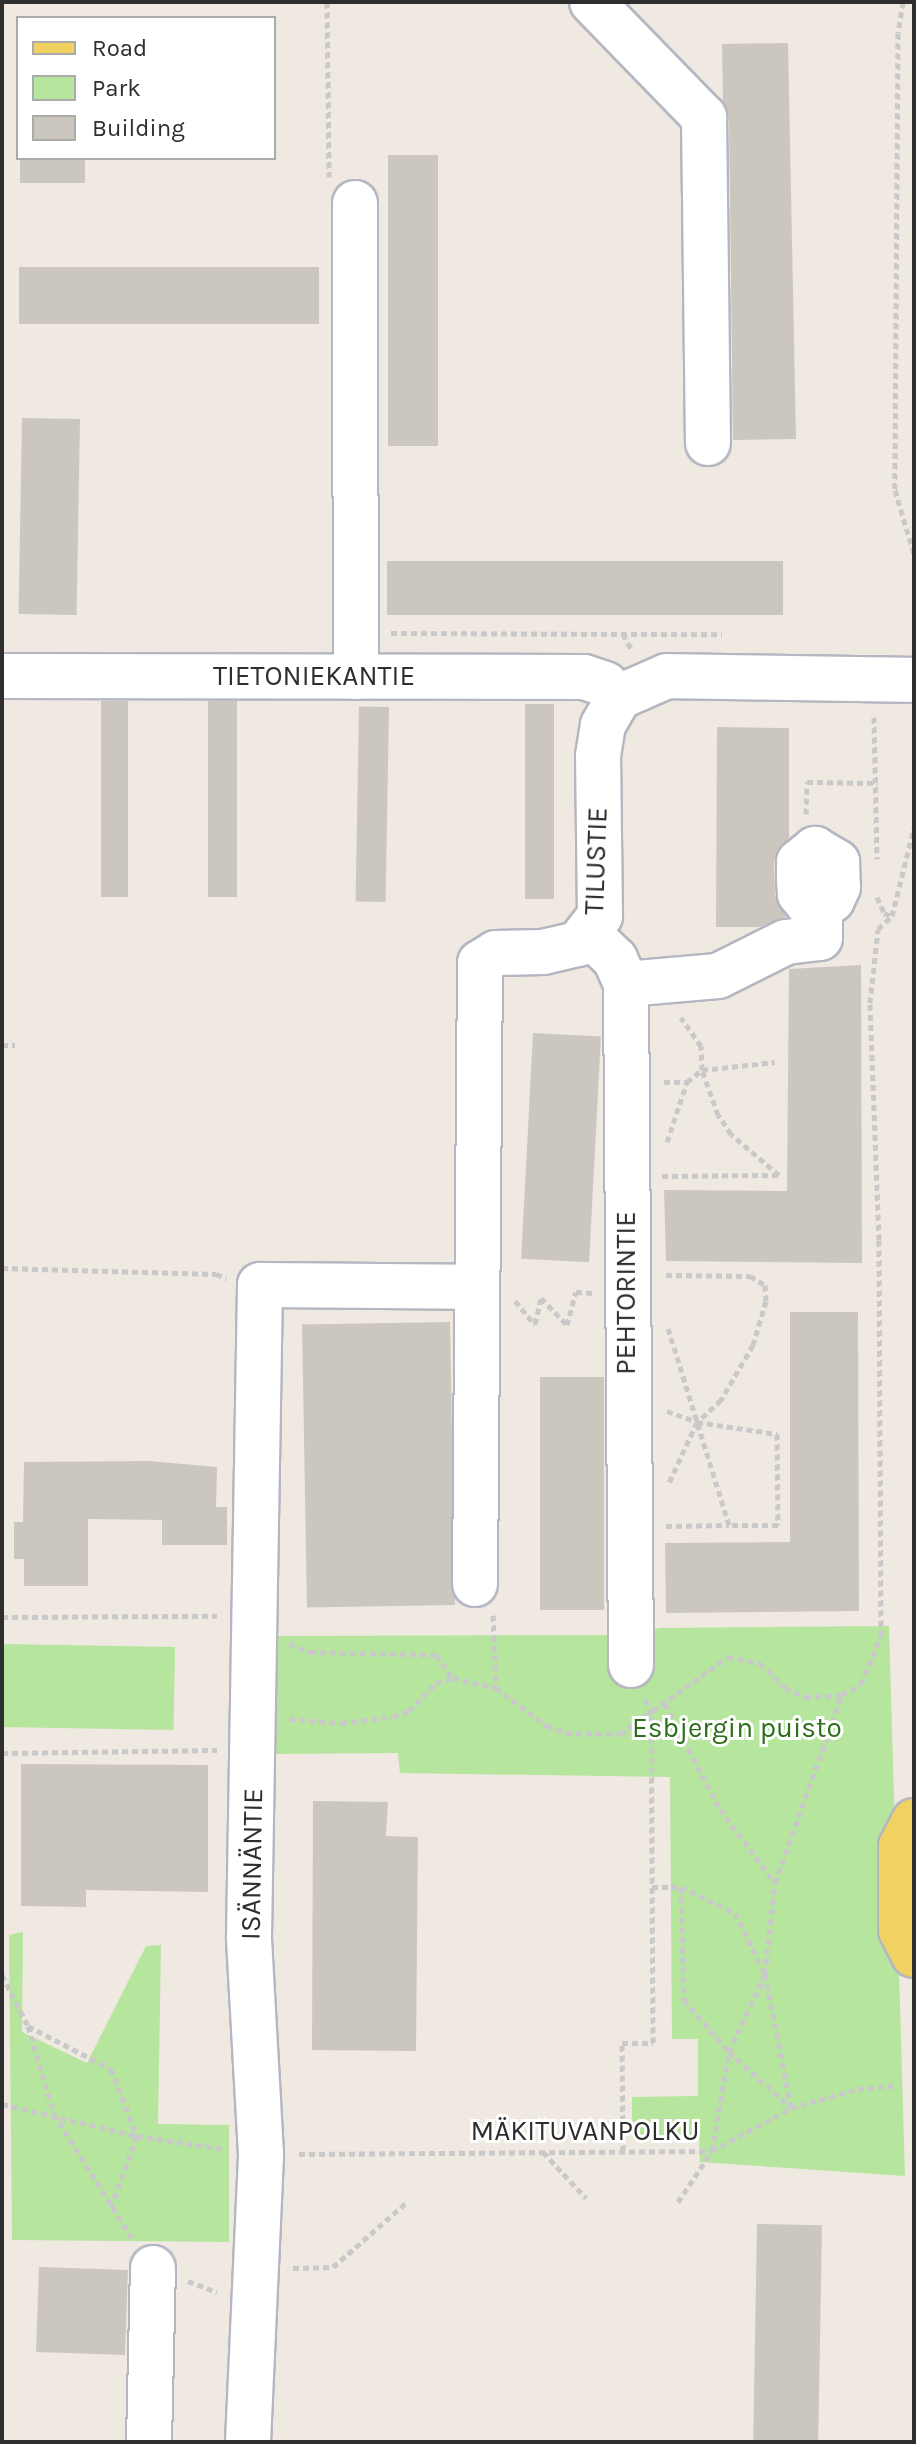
<!DOCTYPE html>
<meta charset="utf-8">
<style>
body{margin:0}
#map{position:relative;width:916px;height:2444px;overflow:hidden;background:#efe9e1;font-family:Karla,sans-serif}
div>[style]{position:absolute}
.green>*{inset:0;background:#b6e59e;transform-origin:0 0}
.building>*{inset:0;background:#cbc7bf;transform-origin:0 0}
.path>*{height:5px;margin-top:-2.5px;transform-origin:0;background:repeating-linear-gradient(90deg,#c9c9c9 0 6px,transparent 0 10px)}
.roads{filter:drop-shadow(2px 0 #b4b7c1) drop-shadow(-2px 0 #b4b7c1) drop-shadow(0 2px #b4b7c1) drop-shadow(0 -2px #b4b7c1)}
.minor>*{height:44px;margin:-22px;padding:0 22px;transform-origin:22px;border-radius:22px;background:#fff}
.major>*{height:44px;margin:-22px;padding:0 22px;transform-origin:22px;border-radius:22px;background:#f2d163}
span{translate:-50% -50%;white-space:nowrap;text-align:center;line-height:1.15;-webkit-text-stroke:6px #fff;paint-order:stroke}
.street-label{font-size:28px;color:#2e2e2e}
.park-label{font-size:28px;color:#2c6e1b}
.frame{position:absolute;inset:0;border:4px solid #2e2e2e;pointer-events:none}
.legend{position:absolute;left:16px;top:16px;width:260px;height:144px;box-sizing:border-box;background:#fff;border:2px solid #ababab;margin:0;padding:10px 14px;list-style:none;font-size:24px;color:#2e2e2e}
.legend li{display:flex;align-items:center;gap:16px;height:40px}
.legend b{width:40px;border:2px solid #ababab}
</style>
<div id="map">
<div class="green">
<div style="clip-path:polygon(889px 1626px,905px 2176px,700px 2162px,699px 2138px,632px 2138px,632px 2097px,698px 2096px,698px 2039px,672px 2039px,670px 1777px,400px 1773px,398px 1753px,271px 1754px,272px 1636px,640px 1635px,659px 1628px)"></div>
<div style="left:2px;top:1644px;width:173px;height:83px;rotate:1deg"></div>
<div style="clip-path:polygon(23px 1932px,22px 2032px,87px 2063px,146px 1946px,161px 1945px,158px 2124px,229px 2125px,229px 2242px,12px 2240px,9px 1935px)"></div>
</div>
<div class="building">
<div style="clip-path:polygon(788px 43px,796px 439px,733px 440px,729px 117px,723px 102px,722px 44px)"></div>
<div style="left:388px;top:155px;width:50px;height:291px"></div>
<div style="left:20px;top:158px;width:65px;height:25px"></div>
<div style="left:19px;top:267px;width:300px;height:57px"></div>
<div style="left:22px;top:418px;width:58px;height:196px;rotate:1deg"></div>
<div style="left:387px;top:561px;width:396px;height:54px"></div>
<div style="left:101px;top:701px;width:27px;height:196px"></div>
<div style="left:208px;top:701px;width:29px;height:196px"></div>
<div style="left:525px;top:704px;width:29px;height:195px"></div>
<div style="left:389px;top:707px;width:195px;height:30px;rotate:91deg"></div>
<div style="clip-path:polygon(717px 727px,789px 728px,789px 838px,774px 862px,775px 896px,786px 917px,759px 927px,716px 927px)"></div>
<div style="clip-path:polygon(861px 965px,862px 1263px,666px 1261px,664px 1190px,787px 1191px,789px 969px)"></div>
<div style="left:533px;top:1033px;width:68px;height:226px;rotate:3deg"></div>
<div style="clip-path:polygon(790px 1312px,858px 1312px,859px 1611px,666px 1613px,665px 1543px,790px 1542px)"></div>
<div style="left:450px;top:1322px;width:283px;height:148px;rotate:89deg"></div>
<div style="left:540px;top:1377px;width:64px;height:233px"></div>
<div style="clip-path:polygon(149px 1461px,217px 1467px,216px 1507px,227px 1507px,227px 1545px,162px 1545px,162px 1520px,88px 1519px,88px 1586px,24px 1586px,24px 1559px,14px 1559px,14px 1522px,23px 1522px,24px 1462px)"></div>
<div style="clip-path:polygon(21px 1764px,208px 1765px,208px 1892px,86px 1890px,86px 1907px,21px 1906px)"></div>
<div style="clip-path:polygon(313px 1801px,388px 1802px,386px 1836px,418px 1837px,416px 2051px,312px 2050px)"></div>
<div style="left:757px;top:2224px;width:65px;height:218px;rotate:1deg"></div>
<div style="left:39px;top:2267px;width:89px;height:85px;rotate:2deg"></div>
</div>
<div class="path">
<div style="left:327px;top:2px;width:175px;rotate:89.3deg"></div>
<div style="left:903px;top:2px;width:31px;rotate:99deg"></div>
<div style="left:898px;top:33px;width:457px;rotate:90.4deg"></div>
<div style="left:895px;top:490px;width:67px;rotate:73.5deg"></div>
<div style="left:391px;top:633px;width:331px;rotate:0.2deg"></div>
<div style="left:623px;top:634px;width:19px;rotate:62deg"></div>
<div style="left:874px;top:717px;width:142px;rotate:88.8deg"></div>
<div style="left:806px;top:814px;width:32px;rotate:-88deg"></div>
<div style="left:807px;top:782px;width:71px;rotate:0.8deg"></div>
<div style="left:877px;top:897px;width:17px;rotate:66deg"></div>
<div style="left:884px;top:913px;width:8px;rotate:23deg"></div>
<div style="left:2px;top:1045px;width:13px"></div>
<div style="left:664px;top:1082px;width:23px"></div>
<div style="left:667px;top:1142px;width:63px;rotate:-71.6deg"></div>
<div style="left:687px;top:1082px;width:19px;rotate:-39deg"></div>
<div style="left:702px;top:1070px;width:73px;rotate:-6.3deg"></div>
<div style="left:662px;top:1176px;width:117px;rotate:-0.5deg"></div>
<div style="left:779px;top:1175px;width:63px;rotate:-139.5deg"></div>
<div style="left:731px;top:1134px;width:23px;rotate:-124deg"></div>
<div style="left:718px;top:1115px;width:48px;rotate:-109.6deg"></div>
<div style="left:702px;top:1070px;width:24px;rotate:-92deg"></div>
<div style="left:701px;top:1046px;width:35px;rotate:-125deg"></div>
<div style="left:2px;top:1268px;width:214px;rotate:1.6deg"></div>
<div style="left:216px;top:1274px;width:11px;rotate:22deg"></div>
<div style="left:666px;top:1275px;width:84px;rotate:0.7deg"></div>
<div style="left:750px;top:1276px;width:17px;rotate:31deg"></div>
<div style="left:765px;top:1285px;width:16px;rotate:86deg"></div>
<div style="left:766px;top:1301px;width:46px;rotate:106.5deg"></div>
<div style="left:753px;top:1345px;width:64px;rotate:120.2deg"></div>
<div style="left:721px;top:1400px;width:33px;rotate:137deg"></div>
<div style="left:697px;top:1422px;width:67px;rotate:114.7deg"></div>
<div style="left:541px;top:1298px;width:37px;rotate:46deg"></div>
<div style="left:515px;top:1301px;width:31px;rotate:50deg"></div>
<div style="left:535px;top:1324px;width:27px;rotate:-77deg"></div>
<div style="left:567px;top:1325px;width:34px;rotate:-75deg"></div>
<div style="left:576px;top:1292px;width:17px;rotate:3deg"></div>
<div style="left:667px;top:1411px;width:32px;rotate:20deg"></div>
<div style="left:697px;top:1422px;width:81px;rotate:8.5deg"></div>
<div style="left:777px;top:1434px;width:91px;rotate:89.4deg"></div>
<div style="left:778px;top:1525px;width:49px;rotate:180deg"></div>
<div style="left:666px;top:1526px;width:63px;rotate:-0.9deg"></div>
<div style="left:729px;top:1525px;width:206px;rotate:-107.2deg"></div>
<div style="left:493px;top:1615px;width:73px;rotate:87.6deg"></div>
<div style="left:2px;top:1617px;width:215px;rotate:-0.3deg"></div>
<div style="left:289px;top:1644px;width:22px;rotate:21deg"></div>
<div style="left:310px;top:1652px;width:126px;rotate:1.4deg"></div>
<div style="left:436px;top:1655px;width:29px;rotate:54deg"></div>
<div style="left:665px;top:1704px;width:119px;rotate:62.4deg"></div>
<div style="left:720px;top:1809px;width:91px;rotate:53.5deg"></div>
<div style="left:289px;top:1719px;width:52px;rotate:4.4deg"></div>
<div style="left:341px;top:1723px;width:52px;rotate:-6.6deg"></div>
<div style="left:393px;top:1717px;width:17px;rotate:-21deg"></div>
<div style="left:409px;top:1711px;width:39px;rotate:-46deg"></div>
<div style="left:436px;top:1683px;width:18px;rotate:-16deg"></div>
<div style="left:453px;top:1678px;width:44px;rotate:13.1deg"></div>
<div style="left:496px;top:1688px;width:64px;rotate:36.7deg"></div>
<div style="left:547px;top:1726px;width:20px;rotate:20deg"></div>
<div style="left:566px;top:1733px;width:54px;rotate:1.1deg"></div>
<div style="left:620px;top:1734px;width:133px;rotate:-35.5deg"></div>
<div style="left:728px;top:1657px;width:33px;rotate:11deg"></div>
<div style="left:760px;top:1663px;width:35px;rotate:45deg"></div>
<div style="left:785px;top:1688px;width:22px;rotate:24deg"></div>
<div style="left:805px;top:1697px;width:37px;rotate:-3deg"></div>
<div style="left:842px;top:1695px;width:22px;rotate:-30deg"></div>
<div style="left:861px;top:1684px;width:52px;rotate:-67.4deg"></div>
<div style="left:881px;top:1636px;width:396px;rotate:-90.3deg"></div>
<div style="left:879px;top:1240px;width:237px;rotate:-92.2deg"></div>
<div style="left:870px;top:1003px;width:74px;rotate:-83.8deg"></div>
<div style="left:878px;top:929px;width:19px;rotate:-43deg"></div>
<div style="left:892px;top:916px;width:91px;rotate:-76deg"></div>
<div style="left:2px;top:1753px;width:215px;rotate:-0.8deg"></div>
<div style="left:652px;top:1887px;width:29px"></div>
<div style="left:681px;top:1887px;width:60px;rotate:25.7deg"></div>
<div style="left:735px;top:1913px;width:68px;rotate:63.8deg"></div>
<div style="left:765px;top:1974px;width:136px;rotate:79deg"></div>
<div style="left:681px;top:1887px;width:113px;rotate:88.5deg"></div>
<div style="left:684px;top:2000px;width:69px;rotate:49.1deg"></div>
<div style="left:729px;top:2052px;width:82px;rotate:42deg"></div>
<div style="left:2px;top:1975px;width:57px;rotate:63deg"></div>
<div style="left:28px;top:2026px;width:93px;rotate:27.4deg"></div>
<div style="left:111px;top:2069px;width:72px;rotate:68.8deg"></div>
<div style="left:137px;top:2136px;width:76px;rotate:110.1deg"></div>
<div style="left:28px;top:2026px;width:92px;rotate:73.5deg"></div>
<div style="left:54px;top:2114px;width:147px;rotate:58deg"></div>
<div style="left:2px;top:2104px;width:139px;rotate:13.3deg"></div>
<div style="left:137px;top:2136px;width:89px;rotate:8.4deg"></div>
<div style="left:623px;top:2151px;width:108px;rotate:-90.5deg"></div>
<div style="left:622px;top:2043px;width:31px"></div>
<div style="left:653px;top:2043px;width:329px;rotate:-90.3deg"></div>
<div style="left:651px;top:1714px;width:16px;rotate:-112deg"></div>
<div style="left:543px;top:2152px;width:63px;rotate:46.9deg"></div>
<div style="left:299px;top:2154px;width:413px;rotate:-0.4deg"></div>
<div style="left:712px;top:2151px;width:90px;rotate:-28.6deg"></div>
<div style="left:791px;top:2108px;width:70px;rotate:-15.8deg"></div>
<div style="left:858px;top:2089px;width:38px;rotate:-5deg"></div>
<div style="left:678px;top:2202px;width:61px;rotate:-56.3deg"></div>
<div style="left:712px;top:2151px;width:100px;rotate:-80.3deg"></div>
<div style="left:729px;top:2052px;width:86px;rotate:-65.2deg"></div>
<div style="left:765px;top:1974px;width:92px;rotate:-83.7deg"></div>
<div style="left:775px;top:1883px;width:200px;rotate:-70.4deg"></div>
<div style="left:293px;top:2268px;width:40px;rotate:-1.4deg"></div>
<div style="left:333px;top:2267px;width:98px;rotate:-41.3deg"></div>
<div style="left:188px;top:2281px;width:31px;rotate:21deg"></div>
</div>
<div class="roads">
<div class="minor">
<div style="left:592px;top:2px;width:161px;rotate:45.8deg"></div>
<div style="left:704px;top:117px;width:326px;rotate:89.3deg"></div>
<div style="left:355px;top:203px;width:474px;rotate:89.9deg"></div>
<div style="left:2px;top:676px;width:582px;rotate:0.1deg"></div>
<div style="left:584px;top:677px;width:22px;rotate:18deg"></div>
<div style="left:605px;top:684px;width:19px;rotate:43deg"></div>
<div style="left:590px;top:935px;width:35px;rotate:44deg"></div>
<div style="left:615px;top:959px;width:27px;rotate:66deg"></div>
<div style="left:626px;top:984px;width:681px;rotate:89.58deg"></div>
<div style="left:626px;top:984px;width:92px;rotate:-5deg"></div>
<div style="left:718px;top:976px;width:76px;rotate:-26.6deg"></div>
<div style="left:786px;top:942px;width:34px;rotate:-7deg"></div>
<div style="left:820px;top:938px;width:32px;rotate:-90deg"></div>
<div style="left:820px;top:906px;width:12px;rotate:-171deg"></div>
<div style="left:808px;top:904px;width:13px;rotate:-129deg"></div>
<div style="left:800px;top:894px;width:14px;rotate:-94deg"></div>
<div style="left:799px;top:880px;width:18px;rotate:-90deg"></div>
<div style="left:799px;top:862px;width:21px;rotate:-39deg"></div>
<div style="left:815px;top:849px;width:26px;rotate:31deg"></div>
<div style="left:837px;top:862px;width:25px;rotate:88deg"></div>
<div style="left:838px;top:887px;width:14px;rotate:115deg"></div>
<div style="left:832px;top:900px;width:13px;rotate:153deg"></div>
<div style="left:475px;top:1584px;width:621px;rotate:-89.54deg"></div>
<div style="left:480px;top:963px;width:19px;rotate:-32deg"></div>
<div style="left:496px;top:953px;width:47px;rotate:-1.2deg"></div>
<div style="left:543px;top:952px;width:36px;rotate:-13deg"></div>
<div style="left:578px;top:944px;width:36px;rotate:-52deg"></div>
<div style="left:600px;top:916px;width:160px;rotate:-90.7deg"></div>
<div style="left:598px;top:756px;width:31px;rotate:-81deg"></div>
<div style="left:603px;top:725px;width:32px;rotate:-60deg"></div>
<div style="left:619px;top:697px;width:52px;rotate:-23.6deg"></div>
<div style="left:667px;top:676px;width:247px;rotate:0.9deg"></div>
<div style="left:149px;top:2442px;width:174px;rotate:-88.7deg"></div>
<div style="left:248px;top:2442px;width:288px;rotate:-87.4deg"></div>
<div style="left:261px;top:2154px;width:218px;rotate:-93.2deg"></div>
<div style="left:249px;top:1936px;width:651px;rotate:-89.03deg"></div>
<div style="left:260px;top:1285px;width:214px;rotate:0.5deg"></div>
</div>
<div class="major">
<div style="left:914px;top:1821px;width:28px;rotate:117deg"></div>
<div style="left:901px;top:1846px;width:84px;rotate:90deg"></div>
<div style="left:901px;top:1930px;width:28px;rotate:63deg"></div>
</div>
</div>
<div class="street-label">
<span style="left:314px;top:676px">TIETONIEKANTIE</span>
<span style="left:596px;top:861px;rotate:-88deg">TILUSTIE</span>
<span style="left:626px;top:1293px;rotate:-90deg">PEHTORINTIE</span>
<span style="left:252px;top:1864px;rotate:-89deg">ISÄNNÄNTIE</span>
<span style="left:585px;top:2131px">MÄKITUVANPOLKU</span>
</div>
<div class="park-label">
<span style="left:737px;top:1728px">Esbjergin puisto</span>
</div>
<div class="frame"></div>
<ul class="legend">
<li><b style="height:10px;background:#f2d163"></b>Road</li>
<li><b style="height:22px;background:#b6e59e"></b>Park</li>
<li><b style="height:22px;background:#cbc7bf"></b>Building</li>
</ul>
</div>
